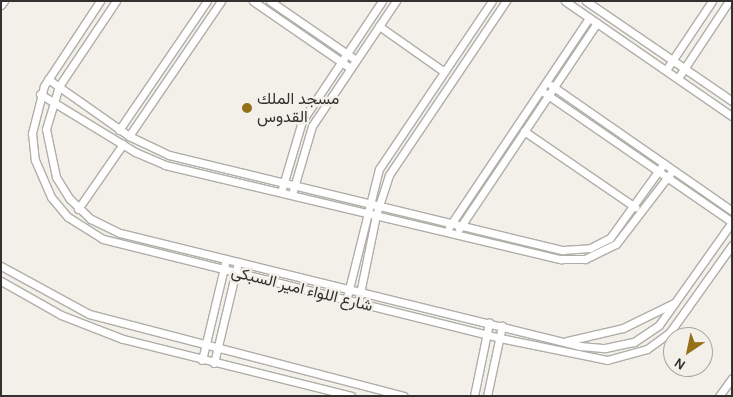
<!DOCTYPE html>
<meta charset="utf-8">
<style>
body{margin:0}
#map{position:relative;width:733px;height:397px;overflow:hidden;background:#f3f0ea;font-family:Karla,Vazirmatn,sans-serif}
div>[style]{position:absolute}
.roads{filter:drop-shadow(1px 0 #b0aea8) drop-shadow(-1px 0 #b0aea8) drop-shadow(0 1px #b0aea8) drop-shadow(0 -1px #b0aea8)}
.minor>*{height:7px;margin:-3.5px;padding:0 3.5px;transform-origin:3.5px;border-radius:3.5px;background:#fff}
.dots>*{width:14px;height:14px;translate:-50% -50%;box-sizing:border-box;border:2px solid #f3f0ea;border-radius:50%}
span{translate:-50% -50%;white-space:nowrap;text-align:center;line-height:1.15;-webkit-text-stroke:5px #f3f0ea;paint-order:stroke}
.poi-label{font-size:16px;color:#32312f}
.left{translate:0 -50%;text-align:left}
.street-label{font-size:16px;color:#32312f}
.frame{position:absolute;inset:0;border:2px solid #32312f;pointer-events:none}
.north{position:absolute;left:663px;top:327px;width:50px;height:50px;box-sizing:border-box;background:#f3f0ea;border:1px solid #a6a49f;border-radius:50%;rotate:214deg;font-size:14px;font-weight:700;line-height:20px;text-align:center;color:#32312f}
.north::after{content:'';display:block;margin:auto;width:18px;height:22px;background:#947018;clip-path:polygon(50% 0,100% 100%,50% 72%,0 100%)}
</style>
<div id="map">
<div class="roads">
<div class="minor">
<div style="left:100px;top:1px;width:102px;rotate:123.4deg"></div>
<div style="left:44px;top:86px;width:49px;rotate:104.3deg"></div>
<div style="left:32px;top:133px;width:27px;rotate:84deg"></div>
<div style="left:35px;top:160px;width:40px;rotate:66.6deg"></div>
<div style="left:51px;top:197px;width:26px;rotate:50deg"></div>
<div style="left:68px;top:217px;width:41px;rotate:32.2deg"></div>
<div style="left:103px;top:239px;width:409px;rotate:14deg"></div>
<div style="left:500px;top:338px;width:109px;rotate:11.6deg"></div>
<div style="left:607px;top:360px;width:41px;rotate:-15.4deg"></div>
<div style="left:647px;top:349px;width:29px;rotate:-36deg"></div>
<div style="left:670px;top:332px;width:107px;rotate:-54.5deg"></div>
<div style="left:116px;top:1px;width:102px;rotate:123.8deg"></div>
<div style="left:59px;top:86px;width:45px;rotate:106.8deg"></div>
<div style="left:46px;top:129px;width:49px;rotate:78.2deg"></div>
<div style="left:56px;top:177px;width:26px;rotate:58deg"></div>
<div style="left:70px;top:199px;width:29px;rotate:44deg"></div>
<div style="left:91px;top:219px;width:32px;rotate:26deg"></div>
<div style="left:120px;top:233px;width:474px;rotate:13.8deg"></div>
<div style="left:580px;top:346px;width:25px;rotate:5deg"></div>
<div style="left:605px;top:348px;width:30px;rotate:-12deg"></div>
<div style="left:634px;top:342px;width:30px;rotate:-34deg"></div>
<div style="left:659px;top:325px;width:126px;rotate:-54.7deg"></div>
<div style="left:732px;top:222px;width:232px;rotate:-145.4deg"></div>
<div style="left:253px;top:1px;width:118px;rotate:34.6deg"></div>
<div style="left:270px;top:1px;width:104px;rotate:34.5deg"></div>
<div style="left:565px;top:1px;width:203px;rotate:34.6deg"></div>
<div style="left:586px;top:1px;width:177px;rotate:34.4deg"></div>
<div style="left:1px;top:5px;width:5px;rotate:-53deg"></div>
<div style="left:379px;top:26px;width:78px;rotate:35.1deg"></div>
<div style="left:666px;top:70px;width:83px;rotate:-56.3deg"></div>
<div style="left:678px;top:78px;width:92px;rotate:-56.5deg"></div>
<div style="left:48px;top:79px;width:99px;rotate:35.1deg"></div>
<div style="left:129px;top:136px;width:44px;rotate:25.4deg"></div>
<div style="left:169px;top:155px;width:405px;rotate:13.6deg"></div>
<div style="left:563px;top:250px;width:27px;rotate:-4deg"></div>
<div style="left:590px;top:248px;width:22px;rotate:-27deg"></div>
<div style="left:610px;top:238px;width:92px;rotate:-54.2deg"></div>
<div style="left:551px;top:85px;width:221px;rotate:34.8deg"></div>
<div style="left:40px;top:94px;width:111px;rotate:31.4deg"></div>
<div style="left:135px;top:152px;width:33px;rotate:23deg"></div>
<div style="left:165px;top:165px;width:407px;rotate:13.4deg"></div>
<div style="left:561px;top:259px;width:24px"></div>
<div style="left:585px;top:259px;width:34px;rotate:-26deg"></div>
<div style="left:616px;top:244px;width:93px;rotate:-52.4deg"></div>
<div style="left:119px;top:130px;width:156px;rotate:-55.7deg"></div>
<div style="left:524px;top:131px;width:135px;rotate:34.4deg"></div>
<div style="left:129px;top:136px;width:163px;rotate:-55.7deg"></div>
<div style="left:281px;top:192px;width:74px;rotate:-73.5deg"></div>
<div style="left:302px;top:121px;width:144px;rotate:-56.3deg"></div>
<div style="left:292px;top:194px;width:71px;rotate:-73.6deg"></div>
<div style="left:312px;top:126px;width:151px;rotate:-56.1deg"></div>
<div style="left:78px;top:209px;width:79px;rotate:-55.3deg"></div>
<div style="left:449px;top:227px;width:252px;rotate:-56.2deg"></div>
<div style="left:459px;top:229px;width:248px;rotate:-56.2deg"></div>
<div style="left:1px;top:266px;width:100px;rotate:28.6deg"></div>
<div style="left:89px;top:314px;width:325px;rotate:14.6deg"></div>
<div style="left:1px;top:281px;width:69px;rotate:29.5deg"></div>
<div style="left:61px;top:315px;width:66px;rotate:21.2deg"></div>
<div style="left:123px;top:339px;width:235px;rotate:14deg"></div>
<div style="left:346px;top:301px;width:136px;rotate:-76deg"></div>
<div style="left:379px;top:169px;width:202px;rotate:-56.1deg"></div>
<div style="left:358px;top:303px;width:90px;rotate:-78.4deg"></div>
<div style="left:376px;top:215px;width:42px;rotate:-72deg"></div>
<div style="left:389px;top:175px;width:210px;rotate:-56.1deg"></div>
<div style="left:567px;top:341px;width:57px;rotate:-13.1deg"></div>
<div style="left:623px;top:328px;width:57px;rotate:-26.1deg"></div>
<div style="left:202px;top:360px;width:104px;rotate:-76.6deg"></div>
<div style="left:214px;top:363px;width:104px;rotate:-76.6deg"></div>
<div style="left:474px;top:396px;width:75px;rotate:-78.4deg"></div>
<div style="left:487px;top:396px;width:72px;rotate:-77.9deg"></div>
<div style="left:719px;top:396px;width:22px;rotate:-54deg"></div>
</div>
</div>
<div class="dots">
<div style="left:247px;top:108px;background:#947018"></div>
</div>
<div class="poi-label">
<span class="left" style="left:257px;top:108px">مسجد الملك<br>القدوس</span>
</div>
<div class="street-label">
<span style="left:302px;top:289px;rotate:14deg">شارع اللواء امير السبكى</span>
</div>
<div class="frame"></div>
<div class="north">N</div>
</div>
